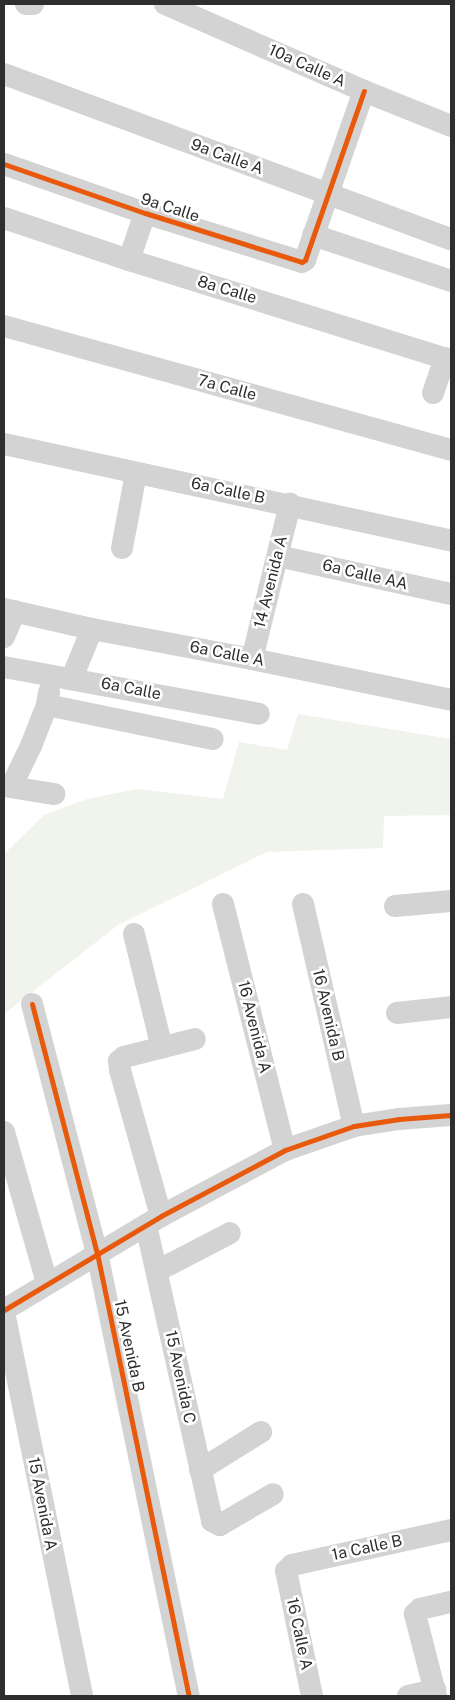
<!DOCTYPE html>
<style>
body{margin:0}
#map{position:relative;width:455px;height:1700px;overflow:hidden;background:#fff;font-family:"Public Sans",sans-serif}
div>[style]{position:absolute}
.green>*{inset:0;background:#f1f4ec}
.minor>*{height:22px;margin:-11px;padding:0 11px;transform-origin:11px;border-radius:11px;background:#d3d3d3}
.cycleway>*{height:5px;margin:-2.5px;padding:0 2.5px;transform-origin:2.5px;border-radius:2.5px;background:#e8590c}
span{translate:-50% -50%;white-space:nowrap;text-align:center;line-height:1.15;-webkit-text-stroke:5px #fff;paint-order:stroke}
.street-label{font-size:16px;color:#2e2e2e}
.frame{position:absolute;inset:0;border:5px solid #2e2e2e;pointer-events:none}
</style>
<div id="map">
<div class="green">
<div style="clip-path:polygon(298px 714px,451px 739px,451px 815px,384px 816px,383px 848px,267px 852px,118px 925px,4px 1014px,5px 853px,44px 815px,87px 799px,137px 789px,223px 799px,239px 742px,287px 750px)"></div>
</div>
<div class="minor">
<div style="left:26px;top:4px;width:7px"></div>
<div style="left:165px;top:4px;width:217px;rotate:23.6deg"></div>
<div style="left:364px;top:91px;width:94px;rotate:21.9deg"></div>
<div style="left:4px;top:74px;width:476px;rotate:20.3deg"></div>
<div style="left:4px;top:164px;width:149px;rotate:19.2deg"></div>
<div style="left:145px;top:213px;width:164px;rotate:17.3deg"></div>
<div style="left:302px;top:262px;width:4px;rotate:-34deg"></div>
<div style="left:305px;top:260px;width:179px;rotate:-70.8deg"></div>
<div style="left:4px;top:218px;width:132px;rotate:18.6deg"></div>
<div style="left:129px;top:260px;width:337px;rotate:17.3deg"></div>
<div style="left:313px;top:235px;width:145px;rotate:18.4deg"></div>
<div style="left:129px;top:260px;width:50px;rotate:-71.2deg"></div>
<div style="left:4px;top:326px;width:464px;rotate:15.5deg"></div>
<div style="left:433px;top:393px;width:37px;rotate:-71deg"></div>
<div style="left:4px;top:444px;width:457px;rotate:12.2deg"></div>
<div style="left:122px;top:548px;width:76px;rotate:-79.4deg"></div>
<div style="left:278px;top:556px;width:177px;rotate:12.4deg"></div>
<div style="left:4px;top:609px;width:90px;rotate:12.8deg"></div>
<div style="left:92px;top:629px;width:163px;rotate:10.6deg"></div>
<div style="left:252px;top:659px;width:203px;rotate:11.6deg"></div>
<div style="left:4px;top:637px;width:28px;rotate:-67deg"></div>
<div style="left:252px;top:659px;width:160px;rotate:-76.2deg"></div>
<div style="left:4px;top:667px;width:259px;rotate:10.4deg"></div>
<div style="left:72px;top:678px;width:53px;rotate:-67.8deg"></div>
<div style="left:47px;top:705px;width:169px;rotate:11.6deg"></div>
<div style="left:4px;top:786px;width:51px;rotate:9.1deg"></div>
<div style="left:11px;top:787px;width:46px;rotate:-64deg"></div>
<div style="left:31px;top:746px;width:44px;rotate:-68.7deg"></div>
<div style="left:47px;top:705px;width:13px;rotate:-81deg"></div>
<div style="left:223px;top:904px;width:254px;rotate:75.9deg"></div>
<div style="left:303px;top:904px;width:228px;rotate:77.1deg"></div>
<div style="left:395px;top:906px;width:56px;rotate:-5.1deg"></div>
<div style="left:134px;top:934px;width:117px;rotate:76.2deg"></div>
<div style="left:32px;top:1004px;width:257px;rotate:75.4deg"></div>
<div style="left:97px;top:1253px;width:452px;rotate:78.3deg"></div>
<div style="left:397px;top:1013px;width:54px;rotate:-6.3deg"></div>
<div style="left:4px;top:1132px;width:157px;rotate:74.1deg"></div>
<div style="left:161px;top:1216px;width:152px;rotate:-105.7deg"></div>
<div style="left:120px;top:1070px;width:9px;rotate:-96deg"></div>
<div style="left:119px;top:1061px;width:6px;rotate:-39deg"></div>
<div style="left:124px;top:1057px;width:73px;rotate:-14.2deg"></div>
<div style="left:146px;top:1225px;width:303px;rotate:77.4deg"></div>
<div style="left:212px;top:1521px;width:9px;rotate:27deg"></div>
<div style="left:220px;top:1525px;width:61px;rotate:-30.3deg"></div>
<div style="left:157px;top:1271px;width:82px;rotate:-27.5deg"></div>
<div style="left:4px;top:1310px;width:183px;rotate:-30.9deg"></div>
<div style="left:161px;top:1216px;width:140px;rotate:-28deg"></div>
<div style="left:285px;top:1150px;width:73px;rotate:-19.2deg"></div>
<div style="left:354px;top:1126px;width:46px;rotate:-8.8deg"></div>
<div style="left:399px;top:1119px;width:52px;rotate:-4.4deg"></div>
<div style="left:4px;top:1312px;width:392px;rotate:78.5deg"></div>
<div style="left:200px;top:1470px;width:72px;rotate:-31.9deg"></div>
<div style="left:312px;top:1696px;width:128px;rotate:-101.7deg"></div>
<div style="left:286px;top:1571px;width:8px;rotate:-45deg"></div>
<div style="left:292px;top:1565px;width:163px;rotate:-12.4deg"></div>
<div style="left:408px;top:1696px;width:28px;rotate:-13deg"></div>
<div style="left:436px;top:1696px;width:85px;rotate:-104.4deg"></div>
<div style="left:415px;top:1614px;width:7px;rotate:-45deg"></div>
<div style="left:420px;top:1609px;width:32px;rotate:-13deg"></div>
</div>
<div class="cycleway">
<div style="left:4px;top:164px;width:149px;rotate:19.2deg"></div>
<div style="left:145px;top:213px;width:164px;rotate:17.3deg"></div>
<div style="left:302px;top:262px;width:4px;rotate:-34deg"></div>
<div style="left:305px;top:260px;width:179px;rotate:-70.8deg"></div>
<div style="left:32px;top:1004px;width:257px;rotate:75.4deg"></div>
<div style="left:97px;top:1253px;width:452px;rotate:78.3deg"></div>
<div style="left:4px;top:1310px;width:183px;rotate:-30.9deg"></div>
<div style="left:161px;top:1216px;width:140px;rotate:-28deg"></div>
<div style="left:285px;top:1150px;width:73px;rotate:-19.2deg"></div>
<div style="left:354px;top:1126px;width:46px;rotate:-8.8deg"></div>
<div style="left:399px;top:1119px;width:52px;rotate:-4.4deg"></div>
</div>
<div class="street-label">
<span style="left:307px;top:66px;rotate:24deg">10a Calle A</span>
<span style="left:227px;top:157px;rotate:20deg">9a Calle A</span>
<span style="left:170px;top:208px;rotate:18deg">9a Calle</span>
<span style="left:227px;top:290px;rotate:17deg">8a Calle</span>
<span style="left:227px;top:388px;rotate:15deg">7a Calle</span>
<span style="left:228px;top:491px;rotate:12deg">6a Calle B</span>
<span style="left:365px;top:575px;rotate:13deg">6a Calle AA</span>
<span style="left:271px;top:582px;rotate:-76deg">14 Avenida A</span>
<span style="left:227px;top:654px;rotate:11deg">6a Calle A</span>
<span style="left:131px;top:689px;rotate:11deg">6a Calle</span>
<span style="left:328px;top:1015px;rotate:77deg">16 Avenida B</span>
<span style="left:254px;top:1027px;rotate:76deg">16 Avenida A</span>
<span style="left:129px;top:1346px;rotate:78deg">15 Avenida B</span>
<span style="left:180px;top:1377px;rotate:78deg">15 Avenida C</span>
<span style="left:42px;top:1504px;rotate:79deg">15 Avenida A</span>
<span style="left:367px;top:1548px;rotate:-12deg">1a Calle B</span>
<span style="left:299px;top:1634px;rotate:78deg">16 Calle A</span>
</div>
<div class="frame"></div>
</div>
